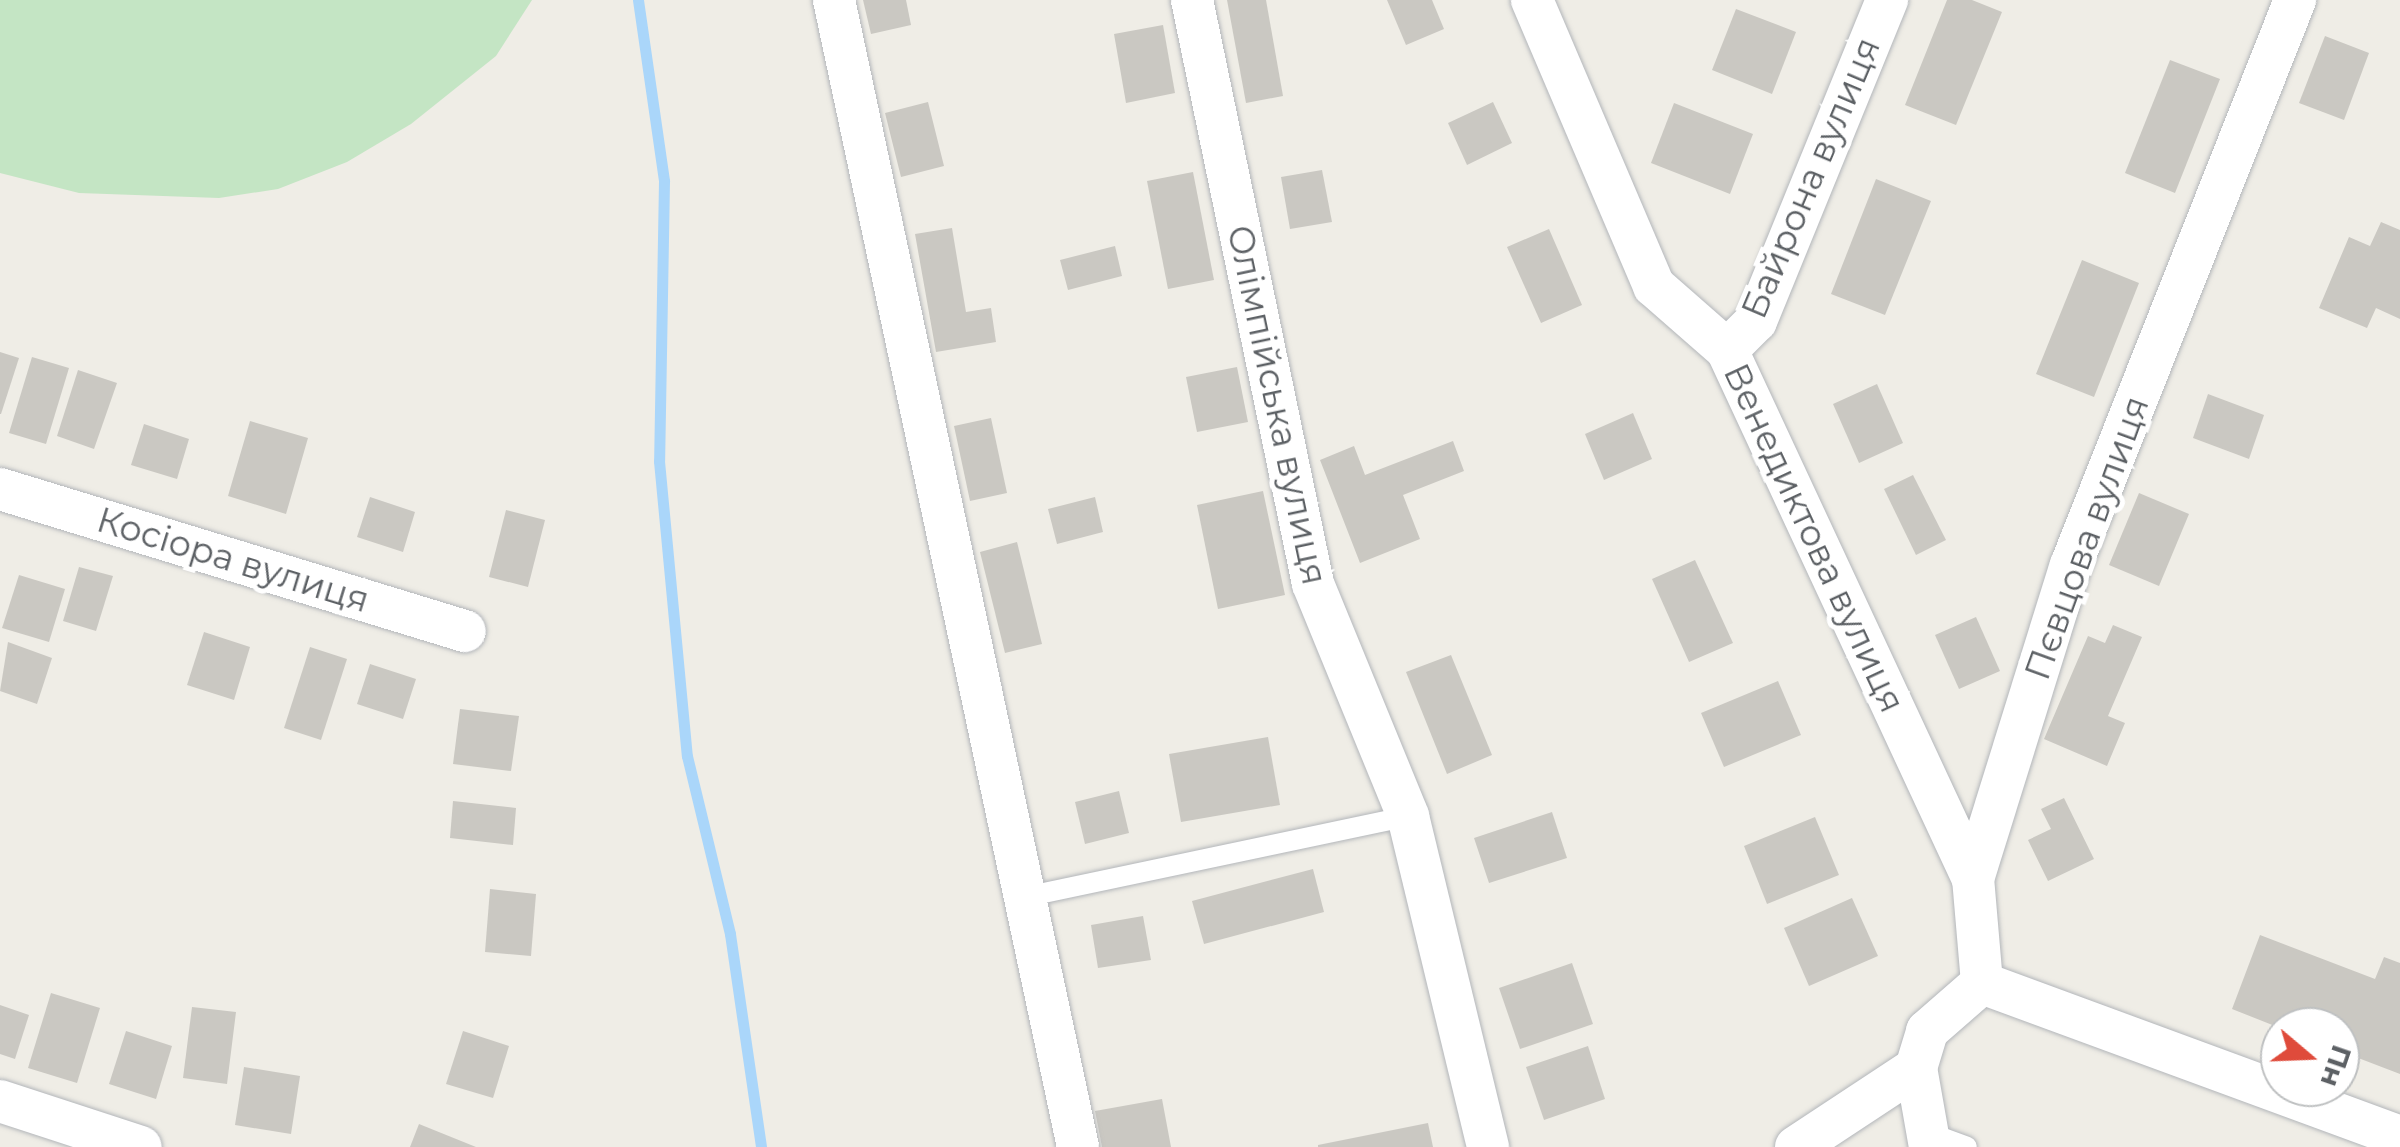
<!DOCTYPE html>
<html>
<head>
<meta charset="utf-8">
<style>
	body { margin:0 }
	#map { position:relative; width:2400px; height:1147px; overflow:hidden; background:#efede6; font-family:Montserrat,sans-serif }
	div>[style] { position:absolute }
	.green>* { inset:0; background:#c4e5c4 }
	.stream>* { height:11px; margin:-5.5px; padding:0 5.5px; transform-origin:5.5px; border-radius:5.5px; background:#aad6fa }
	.building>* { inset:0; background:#cac8c2 }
	.roads { filter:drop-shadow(0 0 2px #b3b6ba) drop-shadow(0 0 2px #b3b6ba) }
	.lane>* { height:20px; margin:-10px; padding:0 10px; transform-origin:10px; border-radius:10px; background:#fff }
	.street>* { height:42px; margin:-21px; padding:0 21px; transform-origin:21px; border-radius:21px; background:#fff }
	span { translate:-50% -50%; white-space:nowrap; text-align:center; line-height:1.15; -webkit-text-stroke:10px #fff; paint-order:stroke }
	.street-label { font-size:35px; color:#5d6165 }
	.north { position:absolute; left:2260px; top:1007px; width:100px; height:100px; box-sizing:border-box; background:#fff; border:2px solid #bec0c1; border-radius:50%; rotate:109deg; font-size:28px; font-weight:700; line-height:40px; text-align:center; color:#5d6165 }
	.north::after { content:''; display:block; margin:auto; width:35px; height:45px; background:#df4b3b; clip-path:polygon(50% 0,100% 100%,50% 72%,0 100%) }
</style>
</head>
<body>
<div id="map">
	<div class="green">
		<div style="clip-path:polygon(0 0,532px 0,496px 56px,411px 124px,347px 162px,278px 189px,219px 198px,79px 193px,0 173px)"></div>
	</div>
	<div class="stream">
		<div style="left:638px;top:0;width:183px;rotate:81.8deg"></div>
		<div style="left:664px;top:181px;width:280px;rotate:91deg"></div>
		<div style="left:659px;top:461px;width:296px;rotate:84.6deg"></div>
		<div style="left:687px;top:756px;width:183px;rotate:76.4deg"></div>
		<div style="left:730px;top:934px;width:215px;rotate:81.7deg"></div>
	</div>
	<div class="building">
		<div style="clip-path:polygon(863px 0,906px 0,911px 25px,871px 34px)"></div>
		<div style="clip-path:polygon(1227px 0,1266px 0,1283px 96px,1246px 103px)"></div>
		<div style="clip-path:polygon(1387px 0,1432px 0,1444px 29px,1406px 45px)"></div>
		<div style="clip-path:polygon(1947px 0,1972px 0,2002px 12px,1956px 125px,1905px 105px)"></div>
		<div style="clip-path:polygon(1736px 9px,1796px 32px,1772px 94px,1712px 70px)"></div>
		<div style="clip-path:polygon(1163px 25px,1175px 93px,1126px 103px,1114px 34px)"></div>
		<div style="clip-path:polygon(2325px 36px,2369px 53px,2344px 120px,2299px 103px)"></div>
		<div style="clip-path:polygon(2170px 60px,2220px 79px,2175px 193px,2125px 173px)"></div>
		<div style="clip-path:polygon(928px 102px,944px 166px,901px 177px,885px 113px)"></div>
		<div style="clip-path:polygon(1493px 102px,1512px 143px,1467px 165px,1448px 123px)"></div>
		<div style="clip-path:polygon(1674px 103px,1753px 134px,1730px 194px,1651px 163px)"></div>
		<div style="clip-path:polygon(1322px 170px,1332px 222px,1290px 229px,1281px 177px)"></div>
		<div style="clip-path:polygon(1193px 172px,1214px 280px,1168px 289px,1147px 181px)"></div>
		<div style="clip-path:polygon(1876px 179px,1931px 201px,1885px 315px,1831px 294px)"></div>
		<div style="clip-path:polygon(2381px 222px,2400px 230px,2400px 319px,2376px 308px,2367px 328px,2319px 308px,2349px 237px,2370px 246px)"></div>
		<div style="clip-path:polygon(952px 228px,966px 312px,991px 308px,996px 342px,936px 352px,915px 234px)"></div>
		<div style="clip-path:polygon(1549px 229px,1582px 305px,1541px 323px,1507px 247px)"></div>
		<div style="clip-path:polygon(1115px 246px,1122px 276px,1068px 290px,1060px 260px)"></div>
		<div style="clip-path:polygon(2082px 260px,2139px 283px,2094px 397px,2036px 374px)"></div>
		<div style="clip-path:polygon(0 352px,19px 358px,1px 414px,0 414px)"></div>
		<div style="clip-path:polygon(32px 357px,69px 368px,46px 444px,9px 433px)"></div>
		<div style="clip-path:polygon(1237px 367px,1248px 422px,1197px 432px,1186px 377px)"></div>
		<div style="clip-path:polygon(78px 370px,117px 383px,94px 449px,57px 436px)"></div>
		<div style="clip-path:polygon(1877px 384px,1903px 443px,1859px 463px,1833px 404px)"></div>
		<div style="clip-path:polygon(2208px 394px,2264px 415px,2249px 459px,2193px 438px)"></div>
		<div style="clip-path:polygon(1633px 413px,1652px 459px,1604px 480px,1585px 434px)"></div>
		<div style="clip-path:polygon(991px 418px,1007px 493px,970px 501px,954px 426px)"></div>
		<div style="clip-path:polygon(250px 421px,308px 438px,286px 514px,228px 496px)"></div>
		<div style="clip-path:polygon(144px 424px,189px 439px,177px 479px,131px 465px)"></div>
		<div style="clip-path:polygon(1453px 441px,1464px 471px,1403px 495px,1420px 539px,1360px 563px,1320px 460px,1354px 446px,1365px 475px)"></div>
		<div style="clip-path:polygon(1913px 475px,1946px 540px,1916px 555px,1884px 489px)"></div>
		<div style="clip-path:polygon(1263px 491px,1285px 595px,1218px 609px,1197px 505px)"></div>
		<div style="clip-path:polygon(2139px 493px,2189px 514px,2159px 586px,2109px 565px)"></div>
		<div style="clip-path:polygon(370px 497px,415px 512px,403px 552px,357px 537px)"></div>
		<div style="clip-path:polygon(1095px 497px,1103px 532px,1057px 544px,1048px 509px)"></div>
		<div style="clip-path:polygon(506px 510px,545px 520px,528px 587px,489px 577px)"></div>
		<div style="clip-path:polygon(1017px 542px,1042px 644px,1005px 653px,980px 552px)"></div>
		<div style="clip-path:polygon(1695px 560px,1733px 643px,1689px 662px,1652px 579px)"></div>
		<div style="clip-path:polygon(79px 567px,113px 576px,96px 631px,63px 621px)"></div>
		<div style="clip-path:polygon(19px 575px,65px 589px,49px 642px,2px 628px)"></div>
		<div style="clip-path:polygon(1976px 617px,2000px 671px,1959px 689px,1935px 635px)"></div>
		<div style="clip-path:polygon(2113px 625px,2142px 637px,2108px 716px,2125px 723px,2107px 766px,2044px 739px,2088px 636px,2105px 643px)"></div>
		<div style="clip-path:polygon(204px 632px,250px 647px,234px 700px,187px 685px)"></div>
		<div style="clip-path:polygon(8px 642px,52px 658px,37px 704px,0 691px)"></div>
		<div style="clip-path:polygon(310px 647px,347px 659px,321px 740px,284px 728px)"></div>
		<div style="clip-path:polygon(1451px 655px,1492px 755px,1447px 774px,1406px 672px)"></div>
		<div style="clip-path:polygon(370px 664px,416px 679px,403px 719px,357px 704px)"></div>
		<div style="clip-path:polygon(1778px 681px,1801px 735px,1724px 767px,1701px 713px)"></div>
		<div style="clip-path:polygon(460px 709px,519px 716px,511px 771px,453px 764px)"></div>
		<div style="clip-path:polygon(1268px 737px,1280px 805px,1181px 822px,1169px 754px)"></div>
		<div style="clip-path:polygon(1119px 791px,1129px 833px,1085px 844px,1075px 802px)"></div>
		<div style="clip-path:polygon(2064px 798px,2094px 859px,2048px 881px,2028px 840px,2051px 829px,2041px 809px)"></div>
		<div style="clip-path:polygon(453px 801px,516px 808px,513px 845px,450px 838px)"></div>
		<div style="clip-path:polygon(1552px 812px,1567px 858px,1489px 883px,1474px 838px)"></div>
		<div style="clip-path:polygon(1815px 817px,1839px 875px,1767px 904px,1744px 846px)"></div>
		<div style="clip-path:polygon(1313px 869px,1324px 912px,1204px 944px,1192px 901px)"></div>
		<div style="clip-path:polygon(490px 889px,536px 894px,531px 956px,485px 952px)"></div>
		<div style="clip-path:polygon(1852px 898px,1878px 956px,1809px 986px,1784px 928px)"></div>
		<div style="clip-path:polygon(1143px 916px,1151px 960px,1098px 968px,1091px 925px)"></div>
		<div style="clip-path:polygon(2260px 935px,2375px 979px,2384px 957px,2400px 963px,2400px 1074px,2340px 1051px,2340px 1027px,2280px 1028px,2232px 1009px)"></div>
		<div style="clip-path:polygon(1572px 963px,1593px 1024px,1520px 1049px,1499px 988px)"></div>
		<div style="clip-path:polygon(51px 993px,100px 1008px,77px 1083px,28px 1068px)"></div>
		<div style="clip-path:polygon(0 1005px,29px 1015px,15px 1059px,0 1054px)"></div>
		<div style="clip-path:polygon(192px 1007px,236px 1012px,227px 1084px,183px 1078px)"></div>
		<div style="clip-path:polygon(126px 1031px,172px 1046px,156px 1099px,109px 1084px)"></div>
		<div style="clip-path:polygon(463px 1031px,509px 1046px,493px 1098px,446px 1084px)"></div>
		<div style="clip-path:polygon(1588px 1046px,1605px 1099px,1544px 1120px,1526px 1067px)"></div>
		<div style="clip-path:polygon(244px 1067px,300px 1076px,291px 1134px,235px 1125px)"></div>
		<div style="clip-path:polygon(1162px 1099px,1171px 1147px,1102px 1147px,1095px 1111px)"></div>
		<div style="clip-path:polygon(1428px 1123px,1433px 1147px,1318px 1147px,1318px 1145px)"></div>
		<div style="clip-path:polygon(419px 1124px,476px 1147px,410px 1147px)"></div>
	</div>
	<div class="roads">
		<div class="lane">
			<div style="left:1025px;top:897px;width:391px;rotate:-11.9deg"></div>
			<div style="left:1932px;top:1134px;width:37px;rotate:20deg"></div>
		</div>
		<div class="street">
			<div style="left:834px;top:0;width:1173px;rotate:77.99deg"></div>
			<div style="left:1192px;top:0;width:596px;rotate:78.29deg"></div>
			<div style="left:1313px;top:584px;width:251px;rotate:67.7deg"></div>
			<div style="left:1408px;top:816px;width:341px;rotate:76.4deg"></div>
			<div style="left:1532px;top:0;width:311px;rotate:66.9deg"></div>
			<div style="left:1654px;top:286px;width:97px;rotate:41.2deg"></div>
			<div style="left:1727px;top:350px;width:583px;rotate:65.06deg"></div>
			<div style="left:1727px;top:350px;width:41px;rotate:-45deg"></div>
			<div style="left:1756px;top:321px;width:347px;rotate:-67.8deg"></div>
			<div style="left:0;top:489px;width:486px;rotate:17deg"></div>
			<div style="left:1982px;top:983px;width:445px;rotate:20.2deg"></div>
			<div style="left:0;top:1101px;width:148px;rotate:18.1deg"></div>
			<div style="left:1796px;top:1147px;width:144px;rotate:-33.4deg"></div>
			<div style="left:1930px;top:1147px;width:80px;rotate:-100deg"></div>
			<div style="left:1916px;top:1068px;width:39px;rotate:-73deg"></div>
			<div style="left:1927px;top:1031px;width:73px;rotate:-41.1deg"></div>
			<div style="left:1982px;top:983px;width:104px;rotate:-94.9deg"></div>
			<div style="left:1973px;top:879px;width:329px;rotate:-72.7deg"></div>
			<div style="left:2071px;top:565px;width:608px;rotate:-68.37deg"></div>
		</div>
	</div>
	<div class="street-label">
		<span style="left:1811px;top:178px;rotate:-67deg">Байрона вулиця</span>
		<span style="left:1277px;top:405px;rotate:78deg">Олімпійська вулиця</span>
		<span style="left:1814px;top:538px;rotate:65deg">Венедиктова вулиця</span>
		<span style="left:2087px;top:538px;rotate:-70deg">Пєвцова вулиця</span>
		<span style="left:233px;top:560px;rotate:17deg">Косіора вулиця</span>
	</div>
	<div class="north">Пн</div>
</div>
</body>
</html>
